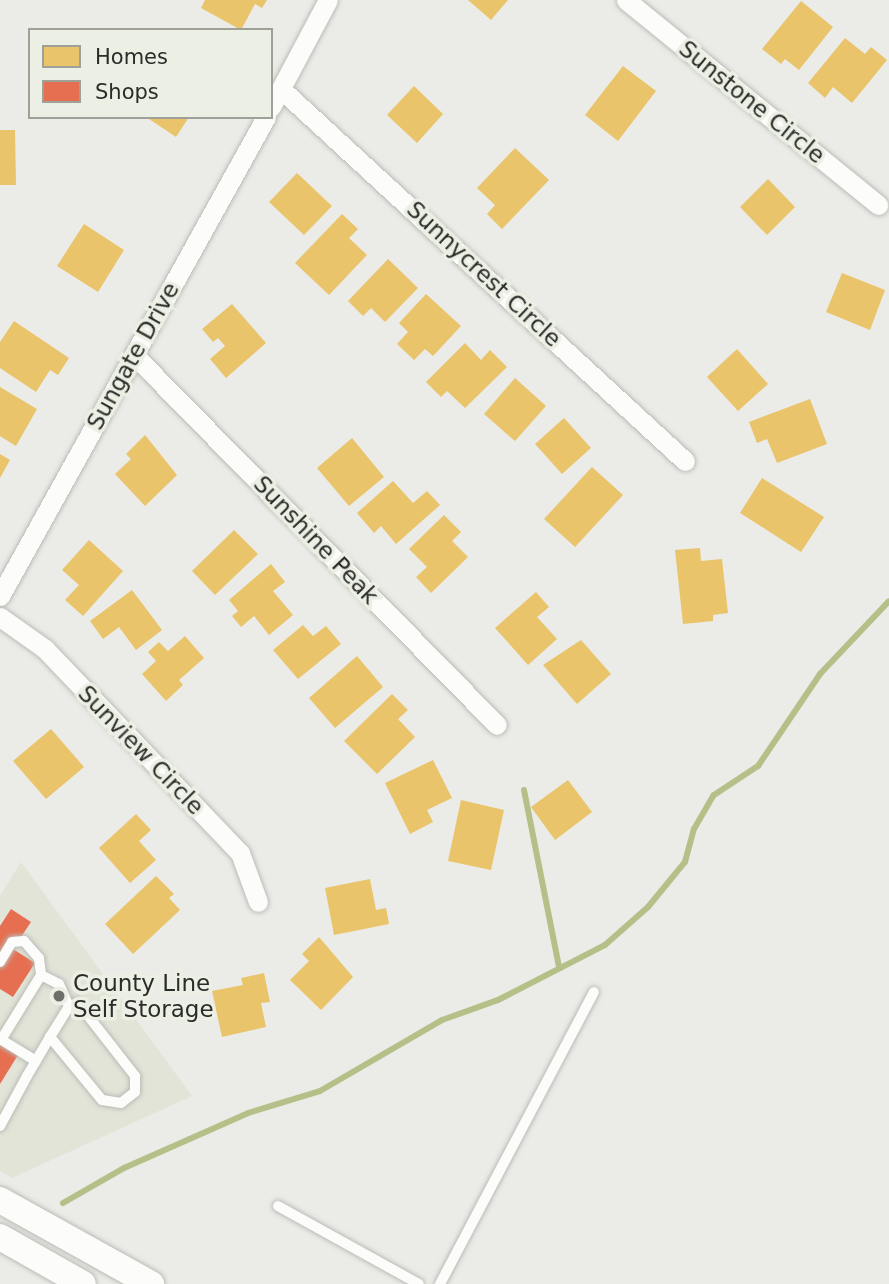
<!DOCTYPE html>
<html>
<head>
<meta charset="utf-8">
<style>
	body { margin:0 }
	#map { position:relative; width:889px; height:1284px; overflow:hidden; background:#ebece7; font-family:"DejaVu Sans",sans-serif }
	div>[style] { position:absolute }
	.built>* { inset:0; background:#e1e4d7 }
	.homes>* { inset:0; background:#e9c46a }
	.shops>* { inset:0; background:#e76f51 }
	.stream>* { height:6px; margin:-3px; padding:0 3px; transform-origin:3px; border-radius:3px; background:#b5c089 }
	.roads { filter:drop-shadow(0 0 2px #bbbcb7) drop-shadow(0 0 2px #bbbcb7) }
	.lane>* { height:10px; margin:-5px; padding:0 5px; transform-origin:5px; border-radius:5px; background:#fcfcfb }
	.street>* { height:19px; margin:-9.5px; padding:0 9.5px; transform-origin:9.5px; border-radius:9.5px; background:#fcfcfb }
	.secondary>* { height:26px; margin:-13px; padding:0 13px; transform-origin:13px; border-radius:13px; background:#fcfcfb }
	.dots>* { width:19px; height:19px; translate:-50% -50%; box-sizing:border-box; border:4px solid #ecefe4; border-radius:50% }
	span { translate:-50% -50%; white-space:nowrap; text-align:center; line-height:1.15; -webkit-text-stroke:7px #ecefe4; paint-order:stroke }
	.street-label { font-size:23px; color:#2b2c28 }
	.poi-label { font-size:23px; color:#2b2c28 }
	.left { translate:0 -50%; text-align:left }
	.legend { position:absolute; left:28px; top:28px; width:245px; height:91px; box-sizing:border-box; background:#ecefe4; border:2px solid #9fa199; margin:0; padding:9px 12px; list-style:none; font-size:21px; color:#2b2c28 }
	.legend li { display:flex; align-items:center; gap:14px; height:35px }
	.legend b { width:35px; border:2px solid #9fa199 }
</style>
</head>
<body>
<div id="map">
	<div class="built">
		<div style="clip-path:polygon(21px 862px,192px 1096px,12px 1178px,0 1171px,0 896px)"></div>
	</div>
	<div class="homes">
		<div style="clip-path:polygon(205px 0,267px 0,262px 8px,255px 4px,241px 30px,201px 8px)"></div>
		<div style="clip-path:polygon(468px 0,508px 0,491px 20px)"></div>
		<div style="clip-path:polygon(801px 1px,833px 27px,799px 70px,785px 59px,781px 64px,762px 49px)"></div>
		<div style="clip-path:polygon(845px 38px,865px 54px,871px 47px,887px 60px,852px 103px,833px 87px,825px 98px,808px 83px)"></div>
		<div style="clip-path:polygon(623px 66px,656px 91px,618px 141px,585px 115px)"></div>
		<div style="clip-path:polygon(414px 86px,443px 114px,417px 143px,387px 115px)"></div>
		<div style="clip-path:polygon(146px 117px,189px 117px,176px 137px)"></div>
		<div style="clip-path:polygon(0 130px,15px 130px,16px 185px,0 185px)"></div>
		<div style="clip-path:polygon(515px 148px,549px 180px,502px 229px,487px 214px,495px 205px,477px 188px)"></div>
		<div style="clip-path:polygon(297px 173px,332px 206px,304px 235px,269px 202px)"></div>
		<div style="clip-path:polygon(768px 179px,795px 207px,767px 235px,740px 207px)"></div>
		<div style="clip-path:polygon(342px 214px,358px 229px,349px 238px,367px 255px,329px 295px,295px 263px)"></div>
		<div style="clip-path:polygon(84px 224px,124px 250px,98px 292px,57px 266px)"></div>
		<div style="clip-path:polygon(388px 259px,418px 288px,385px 322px,371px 308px,363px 316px,348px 301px)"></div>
		<div style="clip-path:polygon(842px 273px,885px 290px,870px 330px,826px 312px)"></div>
		<div style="clip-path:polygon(426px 294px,461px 326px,433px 356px,425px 349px,414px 360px,397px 344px,408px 332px,399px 323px)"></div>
		<div style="clip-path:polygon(232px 304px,266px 343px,226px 378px,210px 359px,225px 346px,218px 338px,213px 342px,202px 329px)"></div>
		<div style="clip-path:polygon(14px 321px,69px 358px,58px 375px,50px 370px,36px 392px,0 368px,0 342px)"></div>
		<div style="clip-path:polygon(465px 343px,481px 360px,490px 350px,507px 367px,465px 408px,447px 391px,441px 397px,426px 382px)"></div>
		<div style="clip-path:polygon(737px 349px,768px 384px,738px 411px,707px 377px)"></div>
		<div style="clip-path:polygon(515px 378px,546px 406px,515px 441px,484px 414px)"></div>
		<div style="clip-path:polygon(0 387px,37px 409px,16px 446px,0 436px)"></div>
		<div style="clip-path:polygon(810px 399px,827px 444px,777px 463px,767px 439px,757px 443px,749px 422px)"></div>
		<div style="clip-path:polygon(564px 418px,591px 448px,562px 474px,535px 444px)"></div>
		<div style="clip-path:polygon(145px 435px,177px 475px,145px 506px,115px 474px,131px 459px,126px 454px)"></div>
		<div style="clip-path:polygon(352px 438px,384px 477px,349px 506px,317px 468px)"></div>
		<div style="clip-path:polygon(0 454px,10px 460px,0 478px)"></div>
		<div style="clip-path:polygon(592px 467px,623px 495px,575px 547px,544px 519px)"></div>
		<div style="clip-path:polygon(762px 478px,824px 517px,801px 552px,740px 513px)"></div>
		<div style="clip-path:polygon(393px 481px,413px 503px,427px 491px,440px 505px,396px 544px,381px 526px,374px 533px,357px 513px)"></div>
		<div style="clip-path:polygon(444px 515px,461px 532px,452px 541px,468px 557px,431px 593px,416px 577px,427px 567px,409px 549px)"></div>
		<div style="clip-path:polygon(234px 530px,258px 554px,215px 595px,192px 571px)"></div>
		<div style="clip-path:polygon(89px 540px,123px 571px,83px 616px,65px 600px,79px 585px,62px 570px)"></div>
		<div style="clip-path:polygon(700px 548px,701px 561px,722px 559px,728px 613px,713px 615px,713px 621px,683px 624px,675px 550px)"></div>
		<div style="clip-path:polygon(271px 564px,285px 582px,273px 591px,293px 615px,269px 635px,254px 616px,241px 627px,232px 616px,238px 611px,229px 600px)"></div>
		<div style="clip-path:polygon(132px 590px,162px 630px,136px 650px,119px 627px,103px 639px,90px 621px)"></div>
		<div style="clip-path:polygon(536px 592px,549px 607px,537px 617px,557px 639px,528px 665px,495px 628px)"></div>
		<div style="clip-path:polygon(303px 625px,313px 636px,326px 626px,341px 644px,298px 679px,273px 650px)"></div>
		<div style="clip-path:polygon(185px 636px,204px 658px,179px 680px,183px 685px,166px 701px,142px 674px,156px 661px,148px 652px,159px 642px,168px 651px)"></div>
		<div style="clip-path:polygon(581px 640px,611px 674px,577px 704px,543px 665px)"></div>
		<div style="clip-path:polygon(357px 656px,383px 687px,335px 728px,309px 698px)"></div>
		<div style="clip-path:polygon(392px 694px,408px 710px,398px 719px,415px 737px,377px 774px,344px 741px)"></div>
		<div style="clip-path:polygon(51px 729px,84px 767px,46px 799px,13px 761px)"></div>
		<div style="clip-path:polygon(433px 760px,452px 798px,427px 810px,433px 822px,410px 834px,385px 783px)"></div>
		<div style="clip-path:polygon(568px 780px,592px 812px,555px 840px,531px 807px)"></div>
		<div style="clip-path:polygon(461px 800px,504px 810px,491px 870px,448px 861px)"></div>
		<div style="clip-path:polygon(136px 814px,151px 830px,139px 841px,156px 860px,130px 883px,99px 848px)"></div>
		<div style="clip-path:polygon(156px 876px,174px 894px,169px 898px,180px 910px,133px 954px,105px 924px)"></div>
		<div style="clip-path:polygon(370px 879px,376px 910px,386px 908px,389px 924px,334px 935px,325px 888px)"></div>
		<div style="clip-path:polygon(319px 937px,353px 977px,321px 1010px,290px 980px,309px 961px,302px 954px)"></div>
		<div style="clip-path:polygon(264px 973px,270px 1002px,261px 1003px,266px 1027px,222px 1037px,212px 991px,243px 985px,241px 978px)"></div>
	</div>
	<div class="shops">
		<div style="clip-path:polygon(11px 909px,31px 922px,13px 949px,35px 963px,13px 997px,0 989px,0 926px)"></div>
		<div style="clip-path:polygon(0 1044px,18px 1055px,0 1084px)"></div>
	</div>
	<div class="stream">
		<div style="left:524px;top:790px;width:179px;rotate:78.8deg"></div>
		<div style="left:63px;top:1203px;width:70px;rotate:-29.8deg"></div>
		<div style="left:124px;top:1168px;width:136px;rotate:-23.9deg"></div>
		<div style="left:248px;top:1113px;width:75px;rotate:-17deg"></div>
		<div style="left:320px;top:1091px;width:141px;rotate:-30.2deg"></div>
		<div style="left:442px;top:1020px;width:59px;rotate:-19.7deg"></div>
		<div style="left:498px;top:1000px;width:120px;rotate:-27.2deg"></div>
		<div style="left:605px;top:945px;width:57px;rotate:-41.5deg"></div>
		<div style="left:648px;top:907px;width:58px;rotate:-50.6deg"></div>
		<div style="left:685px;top:862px;width:34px;rotate:-75deg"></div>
		<div style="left:694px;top:829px;width:39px;rotate:-60deg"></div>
		<div style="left:714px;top:795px;width:53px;rotate:-33.4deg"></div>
		<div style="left:758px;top:766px;width:111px;rotate:-56deg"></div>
		<div style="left:820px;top:674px;width:100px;rotate:-46.6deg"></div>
	</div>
	<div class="roads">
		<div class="lane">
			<div style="left:0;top:962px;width:23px;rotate:-59deg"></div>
			<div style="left:12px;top:942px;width:12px;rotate:-5deg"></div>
			<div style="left:24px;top:941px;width:23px;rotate:49deg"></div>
			<div style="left:39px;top:958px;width:17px;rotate:83deg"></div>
			<div style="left:0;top:1039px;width:42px;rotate:31.4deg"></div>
			<div style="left:1px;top:1040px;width:76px;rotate:-58.4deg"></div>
			<div style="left:41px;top:975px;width:20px;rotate:27deg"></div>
			<div style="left:59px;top:984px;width:24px;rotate:66deg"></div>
			<div style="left:0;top:1126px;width:57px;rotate:-61.6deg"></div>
			<div style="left:27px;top:1076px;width:45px;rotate:-59.5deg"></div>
			<div style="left:50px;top:1037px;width:36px;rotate:-58deg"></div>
			<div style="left:69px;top:1006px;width:9px;rotate:-18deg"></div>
			<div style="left:78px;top:1003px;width:93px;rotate:52deg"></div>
			<div style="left:135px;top:1076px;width:16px;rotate:90deg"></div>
			<div style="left:135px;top:1092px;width:18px;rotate:142deg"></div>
			<div style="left:121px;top:1103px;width:19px;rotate:-171deg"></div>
			<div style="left:102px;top:1100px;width:82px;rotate:-129.5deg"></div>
			<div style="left:278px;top:1206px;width:161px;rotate:29deg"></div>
			<div style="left:440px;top:1284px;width:330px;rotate:-62.2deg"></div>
		</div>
		<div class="street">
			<div style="left:626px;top:0;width:325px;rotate:39.1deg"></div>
			<div style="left:281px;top:89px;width:549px;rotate:42.64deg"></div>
			<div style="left:271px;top:107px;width:121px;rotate:-62deg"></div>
			<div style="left:134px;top:355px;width:518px;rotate:45.55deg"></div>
			<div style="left:0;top:596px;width:548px;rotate:-60.96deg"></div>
			<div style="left:0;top:617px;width:55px;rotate:35.4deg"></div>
			<div style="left:45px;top:649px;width:282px;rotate:46.3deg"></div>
			<div style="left:240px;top:853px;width:52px;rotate:69.8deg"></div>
		</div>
		<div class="secondary">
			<div style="left:0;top:1200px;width:173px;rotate:29.1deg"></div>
			<div style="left:0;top:1237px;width:95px;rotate:29.5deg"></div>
		</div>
	</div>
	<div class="dots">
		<div style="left:59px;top:996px;background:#6e6f6b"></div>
	</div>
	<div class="street-label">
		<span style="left:752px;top:102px;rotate:39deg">Sunstone Circle</span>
		<span style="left:484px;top:274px;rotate:43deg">Sunnycrest Circle</span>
		<span style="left:133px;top:356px;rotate:-61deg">Sungate Drive</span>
		<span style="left:316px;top:540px;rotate:46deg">Sunshine Peak</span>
		<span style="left:141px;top:750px;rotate:46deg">Sunview Circle</span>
	</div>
	<div class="poi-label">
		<span class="left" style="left:73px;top:996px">County Line<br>Self Storage</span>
	</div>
	<ul class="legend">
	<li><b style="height:19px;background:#e9c46a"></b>Homes</li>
	<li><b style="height:19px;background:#e76f51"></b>Shops</li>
	</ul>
</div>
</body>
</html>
